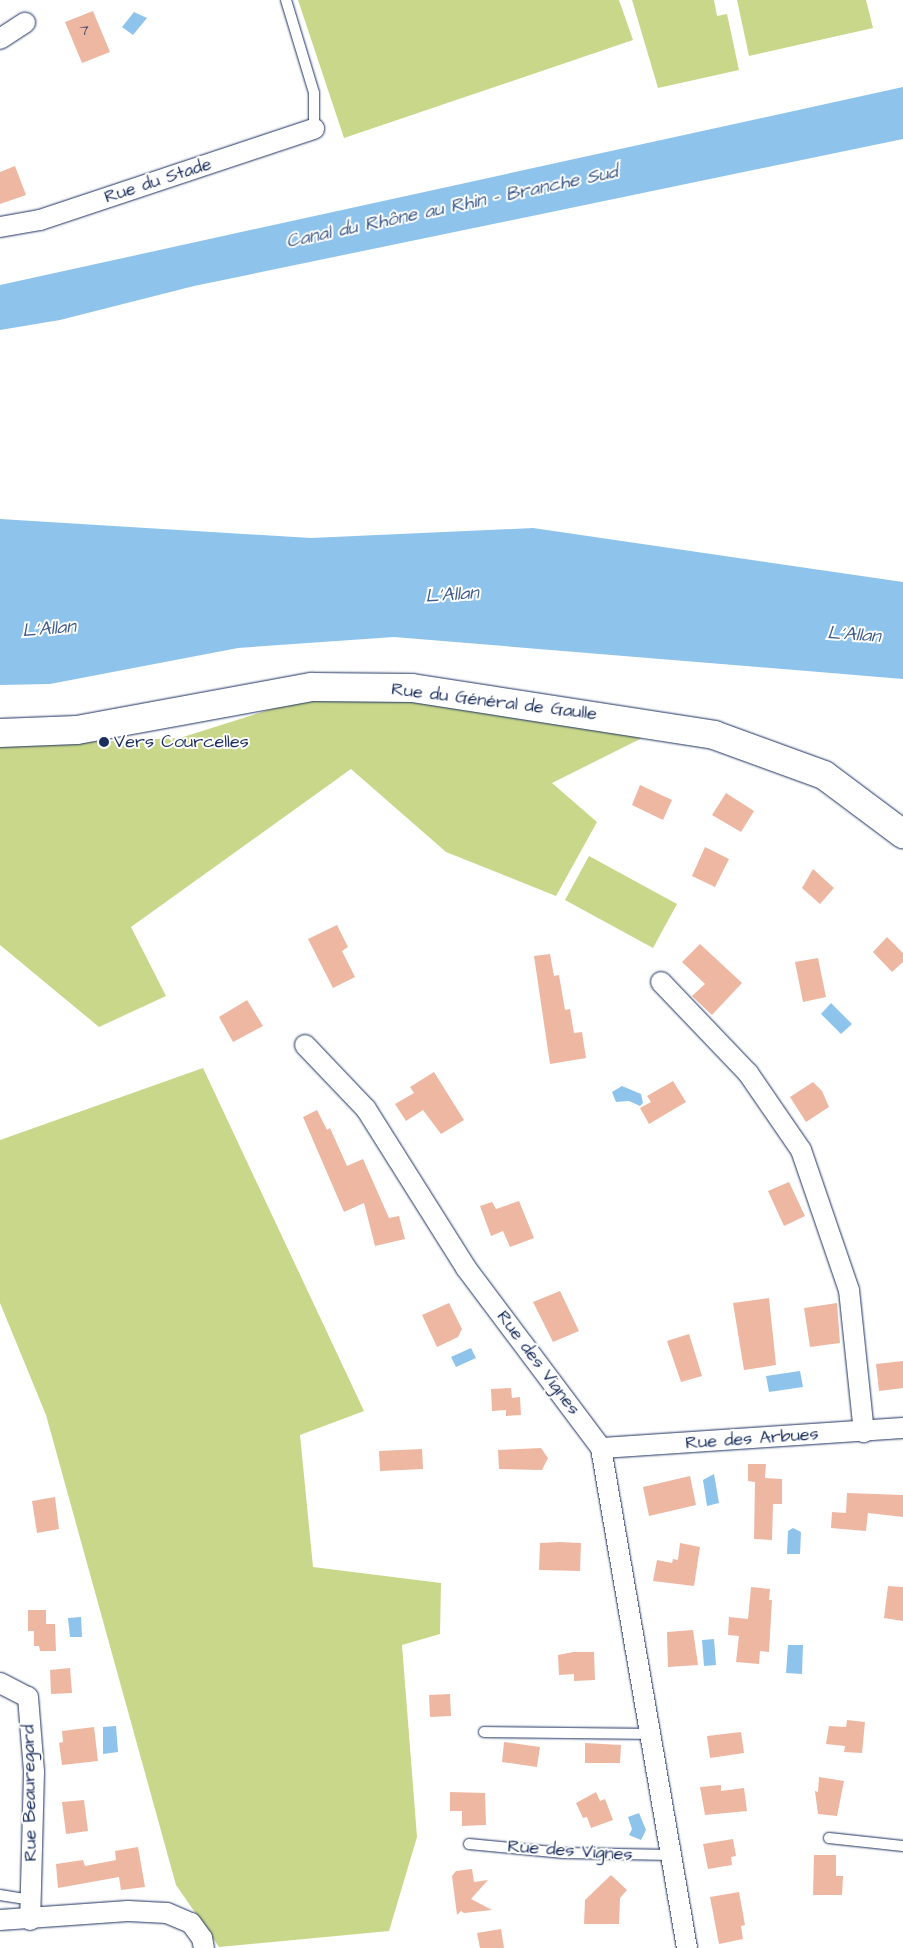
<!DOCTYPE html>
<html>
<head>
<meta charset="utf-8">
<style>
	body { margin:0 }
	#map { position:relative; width:903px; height:1948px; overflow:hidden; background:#fff; font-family:"Architects Daughter",sans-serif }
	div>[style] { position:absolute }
	.green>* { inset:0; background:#c9d78a }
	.water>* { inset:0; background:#8ec4ec }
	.building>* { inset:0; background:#eeb7a2 }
	.roads { filter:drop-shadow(0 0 1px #1b2f5e) drop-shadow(0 0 1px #1b2f5e) }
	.service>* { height:10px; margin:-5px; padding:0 5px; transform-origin:5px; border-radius:5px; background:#fff }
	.minor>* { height:20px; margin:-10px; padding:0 10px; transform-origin:10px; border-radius:10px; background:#fff }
	.secondary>* { height:28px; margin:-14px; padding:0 14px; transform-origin:14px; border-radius:14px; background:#fff }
	.dots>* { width:14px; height:14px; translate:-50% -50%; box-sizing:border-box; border:2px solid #fff; border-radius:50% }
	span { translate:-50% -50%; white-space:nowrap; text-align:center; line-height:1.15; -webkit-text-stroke:4px #fff; paint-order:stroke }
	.number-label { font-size:15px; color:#50516f }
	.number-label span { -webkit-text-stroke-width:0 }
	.street-label { font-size:18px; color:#1b2f5e }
	.poi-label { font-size:18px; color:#1b2f5e }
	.left { translate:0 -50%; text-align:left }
	.water-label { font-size:19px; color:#3e5c89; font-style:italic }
</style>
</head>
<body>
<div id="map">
	<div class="green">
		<div style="clip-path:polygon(298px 0,619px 0,633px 40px,344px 138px)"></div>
		<div style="clip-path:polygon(632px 0,714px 0,717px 16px,727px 14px,739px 70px,658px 88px)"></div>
		<div style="clip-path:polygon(737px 0,866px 0,873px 28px,749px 56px)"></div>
		<div style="clip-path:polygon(401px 698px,654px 732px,552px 783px,597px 822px,556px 896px,446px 852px,351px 769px,131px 927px,166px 996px,99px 1027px,0 945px,0 746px,180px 738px,303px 699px)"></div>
		<div style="clip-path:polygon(589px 856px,677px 904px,653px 948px,565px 900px)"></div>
		<div style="clip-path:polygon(203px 1068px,364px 1411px,300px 1435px,313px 1567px,441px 1583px,440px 1634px,402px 1645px,417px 1837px,389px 1931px,219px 1947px,176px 1885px,46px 1415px,0 1303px,0 1140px)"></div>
	</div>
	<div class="water">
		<div style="clip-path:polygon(134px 12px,147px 18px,133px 35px,122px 27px)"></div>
		<div style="clip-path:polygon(903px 87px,903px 139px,194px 286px,60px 320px,0 330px,0 285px)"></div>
		<div style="clip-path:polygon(0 519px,311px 538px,533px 528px,903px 582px,903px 679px,394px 637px,238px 648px,50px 684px,0 685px)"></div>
		<div style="clip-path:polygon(831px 1003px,852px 1024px,841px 1034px,821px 1014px)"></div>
		<div style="clip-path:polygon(622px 1086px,641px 1094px,643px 1103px,640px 1106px,629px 1101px,616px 1102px,612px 1092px)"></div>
		<div style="clip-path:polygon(471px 1348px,476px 1358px,456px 1367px,451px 1357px)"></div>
		<div style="clip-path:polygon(800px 1371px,803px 1387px,769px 1392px,766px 1376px)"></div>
		<div style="clip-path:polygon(714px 1474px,719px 1503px,707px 1506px,703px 1480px)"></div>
		<div style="clip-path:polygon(793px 1528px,801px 1532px,800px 1554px,787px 1554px,788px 1531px)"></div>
		<div style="clip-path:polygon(81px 1617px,82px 1637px,70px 1637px,68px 1618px)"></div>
		<div style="clip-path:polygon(714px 1639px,716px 1665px,704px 1666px,702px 1640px)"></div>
		<div style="clip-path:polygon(788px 1645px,803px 1645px,802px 1674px,786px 1673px)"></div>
		<div style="clip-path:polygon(116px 1726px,118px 1752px,103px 1754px,103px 1727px)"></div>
		<div style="clip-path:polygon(639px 1813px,646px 1830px,641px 1840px,629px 1835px,632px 1829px,628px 1817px)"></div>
	</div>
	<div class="building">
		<div style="clip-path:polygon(93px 11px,110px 52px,82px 63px,65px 22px)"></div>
		<div style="clip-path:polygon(15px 166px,26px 195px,0 204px,0 172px)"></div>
		<div style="clip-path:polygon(640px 785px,672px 800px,663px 820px,632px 805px)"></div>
		<div style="clip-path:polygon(726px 793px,754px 811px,741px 832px,712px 815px)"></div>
		<div style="clip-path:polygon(705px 847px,729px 859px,715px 887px,692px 876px)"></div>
		<div style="clip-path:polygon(813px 869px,834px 888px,820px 904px,802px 888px)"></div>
		<div style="clip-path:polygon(337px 925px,348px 947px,342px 951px,355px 977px,333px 988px,308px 939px)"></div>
		<div style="clip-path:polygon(887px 937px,903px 953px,903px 962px,892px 972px,873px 952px)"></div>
		<div style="clip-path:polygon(700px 944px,742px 983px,712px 1015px,692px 996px,705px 984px,682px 962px)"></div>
		<div style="clip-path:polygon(550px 954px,554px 976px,559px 975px,565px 1010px,570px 1009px,574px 1033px,582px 1032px,586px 1058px,550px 1064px,534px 956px)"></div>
		<div style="clip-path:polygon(818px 958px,826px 997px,803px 1002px,795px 962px)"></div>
		<div style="clip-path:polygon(247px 1000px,263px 1026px,233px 1042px,219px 1017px)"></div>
		<div style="clip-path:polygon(434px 1072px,464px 1120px,441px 1134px,423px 1110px,406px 1121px,395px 1104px,414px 1093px,410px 1087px)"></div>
		<div style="clip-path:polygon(673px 1081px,686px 1102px,649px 1124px,640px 1108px,651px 1102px,647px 1096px)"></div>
		<div style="clip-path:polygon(813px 1082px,822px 1091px,829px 1107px,806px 1122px,790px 1097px)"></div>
		<div style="clip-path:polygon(317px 1110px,327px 1130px,330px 1128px,347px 1166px,363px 1159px,389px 1218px,399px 1216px,405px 1239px,375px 1246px,364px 1203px,344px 1212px,303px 1117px)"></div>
		<div style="clip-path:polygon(789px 1182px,805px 1216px,784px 1226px,768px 1191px)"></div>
		<div style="clip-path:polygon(519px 1201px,534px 1238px,510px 1247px,503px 1231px,491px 1236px,480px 1206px,492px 1202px,496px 1209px)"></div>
		<div style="clip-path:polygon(560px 1291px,579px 1331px,553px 1342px,533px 1302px)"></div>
		<div style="clip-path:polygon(769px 1298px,776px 1365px,744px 1370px,733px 1303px)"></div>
		<div style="clip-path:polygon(449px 1303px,462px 1329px,458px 1337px,437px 1347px,422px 1315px)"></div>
		<div style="clip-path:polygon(837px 1303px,840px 1343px,810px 1347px,804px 1308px)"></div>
		<div style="clip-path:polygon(689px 1334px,702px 1376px,681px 1382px,667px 1341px)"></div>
		<div style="clip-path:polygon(903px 1361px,903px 1388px,879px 1391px,876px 1364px)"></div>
		<div style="clip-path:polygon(511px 1388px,512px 1398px,520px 1397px,521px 1415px,506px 1416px,506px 1410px,492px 1411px,491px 1389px)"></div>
		<div style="clip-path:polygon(541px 1448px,548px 1458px,542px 1470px,499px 1469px,498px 1450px)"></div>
		<div style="clip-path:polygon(422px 1449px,423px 1469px,380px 1471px,379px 1451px)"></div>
		<div style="clip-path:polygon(748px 1464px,766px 1464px,765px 1478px,782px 1479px,782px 1504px,773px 1504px,772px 1540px,754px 1539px,755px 1482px,748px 1481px)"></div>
		<div style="clip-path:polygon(690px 1476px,696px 1505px,649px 1516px,643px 1487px)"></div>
		<div style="clip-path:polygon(847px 1493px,903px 1495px,903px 1517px,868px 1513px,866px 1531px,831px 1528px,832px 1512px,846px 1513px)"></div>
		<div style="clip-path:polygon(55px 1497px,59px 1529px,37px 1533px,32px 1501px)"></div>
		<div style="clip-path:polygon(559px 1542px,581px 1543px,580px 1571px,539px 1570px,540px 1543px)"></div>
		<div style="clip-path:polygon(680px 1543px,700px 1547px,694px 1586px,653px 1581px,657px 1560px,672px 1563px,673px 1559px,678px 1560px)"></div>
		<div style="clip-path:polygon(888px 1586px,903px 1587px,903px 1621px,884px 1618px)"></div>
		<div style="clip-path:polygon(751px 1587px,770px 1589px,769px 1600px,772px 1600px,769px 1652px,760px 1651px,759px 1664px,736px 1662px,739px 1636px,728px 1635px,729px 1617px,748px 1619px)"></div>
		<div style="clip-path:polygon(28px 1610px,46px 1610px,46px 1624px,55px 1624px,56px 1651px,40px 1651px,39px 1646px,34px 1646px,34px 1631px,28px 1631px)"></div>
		<div style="clip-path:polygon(693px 1630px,698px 1665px,668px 1667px,667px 1632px)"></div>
		<div style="clip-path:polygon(573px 1652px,594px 1652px,595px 1680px,574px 1681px,574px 1674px,559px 1675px,558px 1655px)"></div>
		<div style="clip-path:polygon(70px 1668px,72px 1693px,51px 1694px,50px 1670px)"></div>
		<div style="clip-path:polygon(450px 1694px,451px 1716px,430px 1717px,429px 1695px)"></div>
		<div style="clip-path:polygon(847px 1720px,865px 1722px,862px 1753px,844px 1752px,845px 1746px,826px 1744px,829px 1726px,846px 1727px)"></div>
		<div style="clip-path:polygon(94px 1727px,98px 1761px,62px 1765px,59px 1743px,63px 1742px,62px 1731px)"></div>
		<div style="clip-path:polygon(741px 1732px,744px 1753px,710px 1758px,707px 1736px)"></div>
		<div style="clip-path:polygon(504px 1742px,540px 1747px,537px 1767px,502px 1762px)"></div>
		<div style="clip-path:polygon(585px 1743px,621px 1745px,620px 1763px,585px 1763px)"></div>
		<div style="clip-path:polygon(819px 1777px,844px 1781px,837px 1816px,818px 1814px,815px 1791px,818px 1792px)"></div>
		<div style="clip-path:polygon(721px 1785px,721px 1791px,744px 1788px,747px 1811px,705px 1815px,700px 1787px)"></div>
		<div style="clip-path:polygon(450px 1792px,485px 1793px,486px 1825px,462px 1826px,462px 1811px,450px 1811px)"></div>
		<div style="clip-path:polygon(596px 1792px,600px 1801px,605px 1799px,613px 1820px,591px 1828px,587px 1817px,583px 1818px,576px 1803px)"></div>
		<div style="clip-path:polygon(84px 1800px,88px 1831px,66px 1834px,62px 1802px)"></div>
		<div style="clip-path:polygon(733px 1839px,736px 1856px,731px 1857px,732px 1865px,708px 1869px,703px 1844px)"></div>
		<div style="clip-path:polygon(138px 1847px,145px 1887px,121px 1890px,119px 1877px,58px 1888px,56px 1864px,83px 1860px,85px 1866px,116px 1860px,115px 1851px)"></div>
		<div style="clip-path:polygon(814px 1855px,836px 1855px,836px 1876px,843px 1876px,842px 1895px,813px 1895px)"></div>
		<div style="clip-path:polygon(472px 1869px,474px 1882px,488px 1880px,471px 1899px,492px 1910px,464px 1913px,461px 1911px,457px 1915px,452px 1876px,456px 1871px)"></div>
		<div style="clip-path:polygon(611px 1875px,627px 1890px,620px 1898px,619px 1924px,584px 1924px,585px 1900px)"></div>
		<div style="clip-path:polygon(739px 1892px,745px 1925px,741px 1926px,743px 1939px,719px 1944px,710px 1897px)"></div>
		<div style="clip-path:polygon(501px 1929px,504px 1948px,480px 1948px,477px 1933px)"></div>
	</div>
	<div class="roads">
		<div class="service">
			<div style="left:286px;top:0;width:97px;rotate:73.2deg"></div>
			<div style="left:314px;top:93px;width:36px;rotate:90deg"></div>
			<div style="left:484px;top:1732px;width:167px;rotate:0.7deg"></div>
			<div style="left:829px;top:1838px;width:74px;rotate:6.2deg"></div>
			<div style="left:469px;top:1844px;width:95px;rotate:5.4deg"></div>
			<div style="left:564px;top:1853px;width:107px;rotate:1.1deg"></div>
			<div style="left:0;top:1895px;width:31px;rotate:9deg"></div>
		</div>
		<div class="minor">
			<div style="left:0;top:39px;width:30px;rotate:-33deg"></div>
			<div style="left:0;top:227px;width:41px;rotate:-9.9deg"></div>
			<div style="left:40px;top:220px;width:289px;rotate:-18.4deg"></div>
			<div style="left:661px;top:982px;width:126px;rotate:46.3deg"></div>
			<div style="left:748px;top:1073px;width:93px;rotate:55.5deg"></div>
			<div style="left:801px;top:1150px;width:148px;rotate:71.1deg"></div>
			<div style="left:849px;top:1290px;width:143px;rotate:84deg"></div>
			<div style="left:305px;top:1045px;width:88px;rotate:46.4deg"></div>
			<div style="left:366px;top:1109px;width:188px;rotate:57.8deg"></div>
			<div style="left:466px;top:1268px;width:225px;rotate:53.1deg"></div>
			<div style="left:601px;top:1448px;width:507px;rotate:80.24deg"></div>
			<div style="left:601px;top:1448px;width:303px;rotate:-3.8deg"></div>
			<div style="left:0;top:1683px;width:31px;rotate:27deg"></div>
			<div style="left:28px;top:1697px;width:75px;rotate:85.4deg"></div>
			<div style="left:34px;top:1772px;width:148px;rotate:91.5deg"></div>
			<div style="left:0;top:1920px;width:128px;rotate:-4deg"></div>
			<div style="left:128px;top:1911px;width:39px;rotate:3deg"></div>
			<div style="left:167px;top:1913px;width:26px;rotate:23deg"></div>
			<div style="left:191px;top:1923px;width:19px;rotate:54deg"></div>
			<div style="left:202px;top:1938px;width:10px;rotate:79deg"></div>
		</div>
		<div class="secondary">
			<div style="left:0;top:733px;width:77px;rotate:-2.2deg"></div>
			<div style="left:77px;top:730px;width:239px;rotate:-10.4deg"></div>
			<div style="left:312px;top:687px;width:100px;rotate:0.6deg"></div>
			<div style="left:412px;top:688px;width:306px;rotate:8.8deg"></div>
			<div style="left:714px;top:735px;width:117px;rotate:20deg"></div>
			<div style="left:824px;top:775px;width:99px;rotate:36.8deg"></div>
		</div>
	</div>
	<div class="dots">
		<div style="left:104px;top:742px;background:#1b2f5e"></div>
	</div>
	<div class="number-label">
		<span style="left:84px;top:31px">7</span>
	</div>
	<div class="street-label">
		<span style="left:158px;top:181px;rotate:-18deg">Rue du Stade</span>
		<span style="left:494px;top:702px;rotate:7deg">Rue du Général de Gaulle</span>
		<span style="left:538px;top:1363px;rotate:53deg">Rue des Vignes</span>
		<span style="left:752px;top:1439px;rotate:-4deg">Rue des Arbues</span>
		<span style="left:30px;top:1793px;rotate:-91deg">Rue Beauregard</span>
		<span style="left:570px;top:1851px;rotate:4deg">Rue des Vignes</span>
	</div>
	<div class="poi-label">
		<span class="left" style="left:114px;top:742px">Vers Courcelles</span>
	</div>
	<div class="water-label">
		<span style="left:452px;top:207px;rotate:-12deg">Canal du Rhône au Rhin - Branche Sud</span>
		<span style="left:452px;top:595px;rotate:-4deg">L'Allan</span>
		<span style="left:49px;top:629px;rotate:-5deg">L'Allan</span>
		<span style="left:854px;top:635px;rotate:4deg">L'Allan</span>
	</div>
</div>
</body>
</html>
